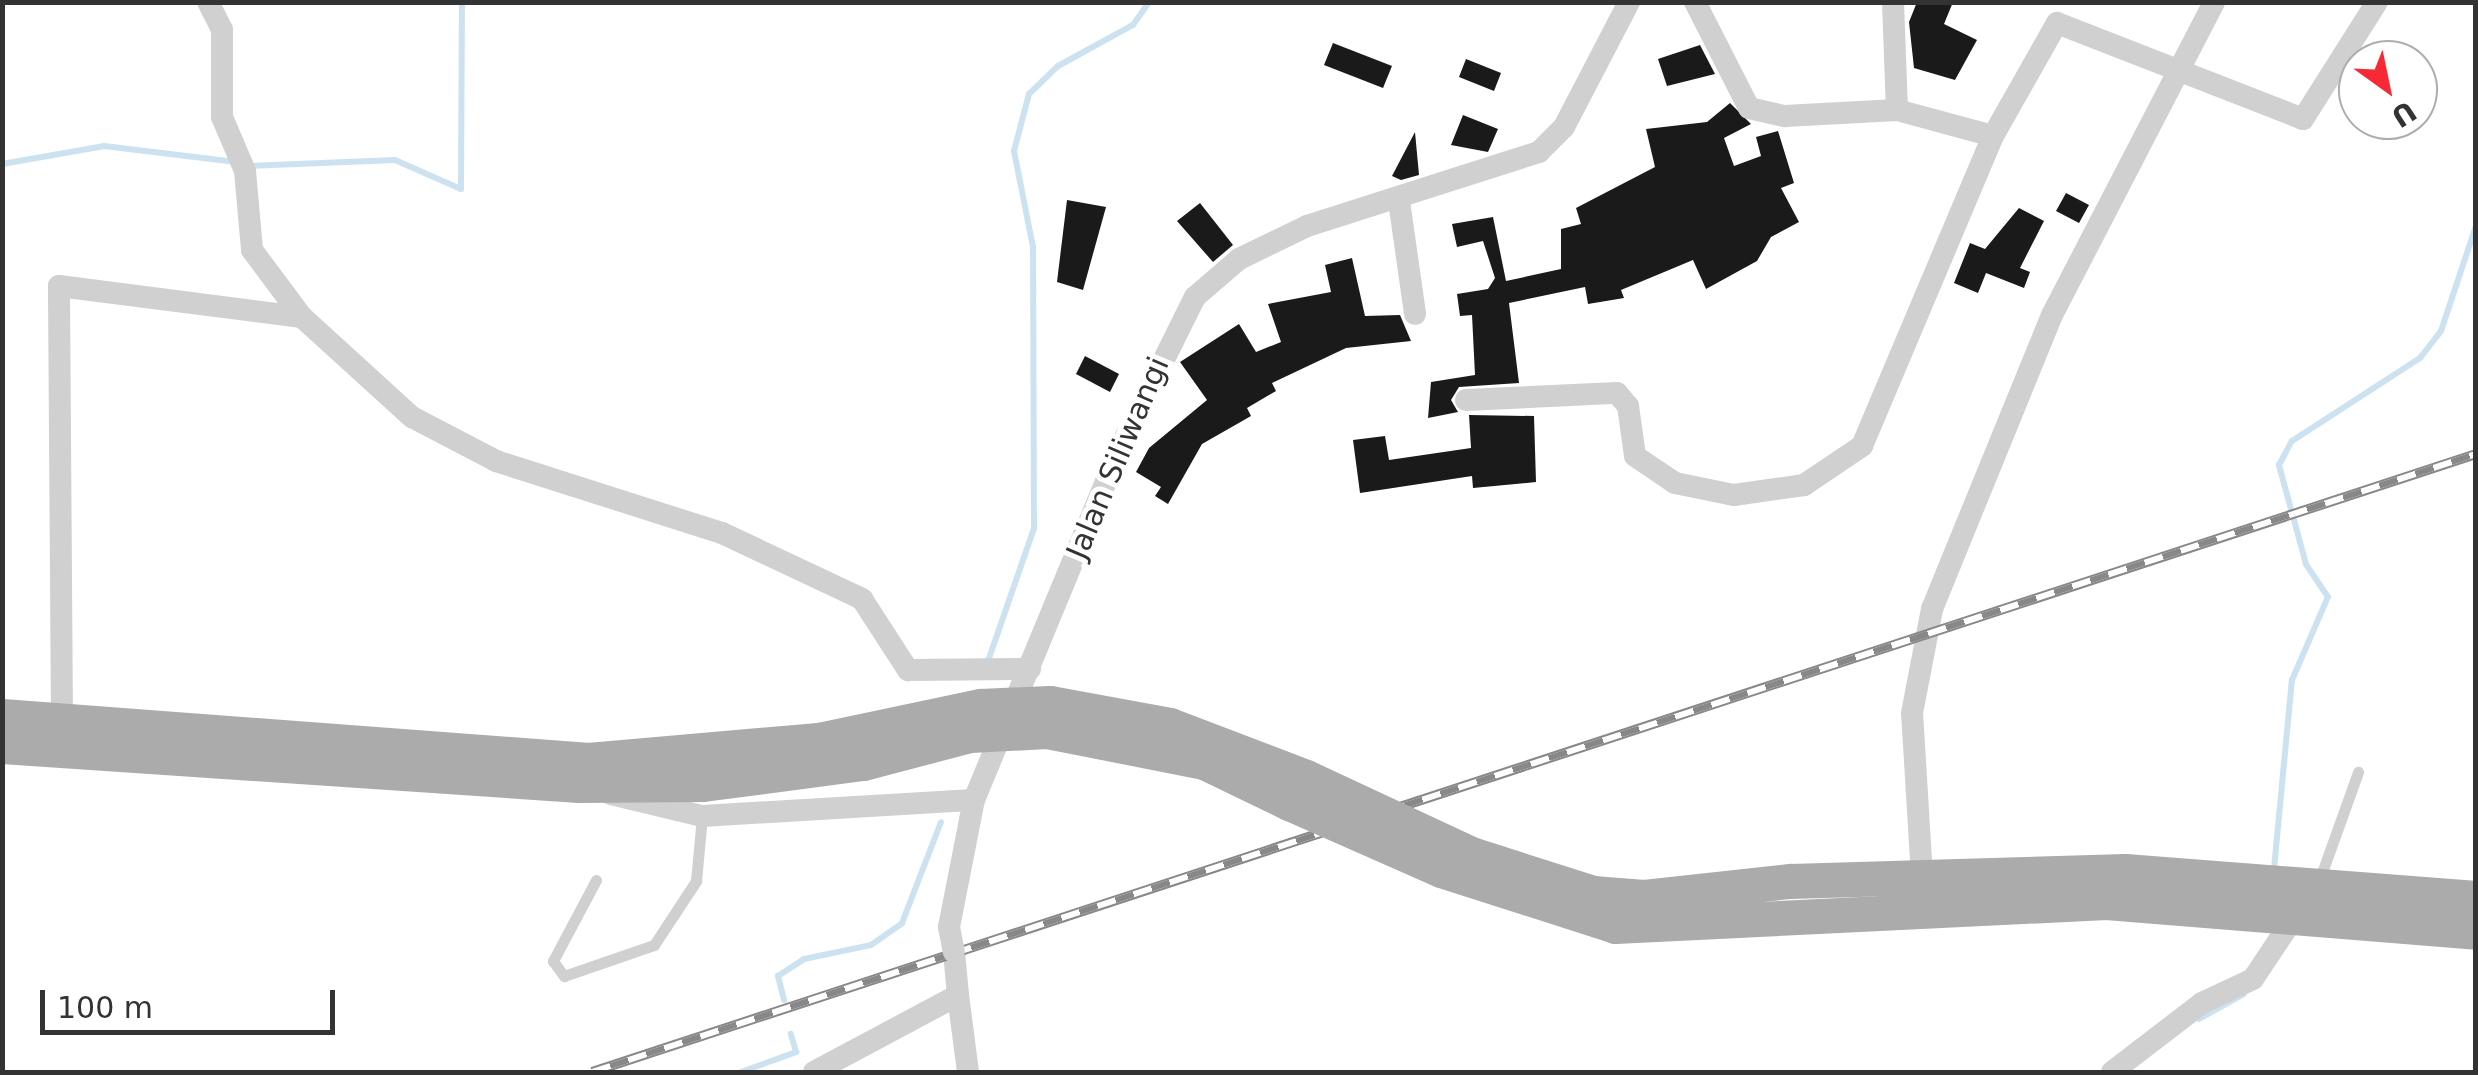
<!DOCTYPE html>
<html>
<head>
<meta charset="utf-8">
<style>
	body { margin:0 }
	#map { position:relative; width:2478px; height:1075px; overflow:hidden; background:#fff; font-family:"DejaVu Sans",sans-serif }
	div>[style] { position:absolute }
	.stream>* { height:6px; margin:-3px; padding:0 3px; transform-origin:3px; border-radius:3px; background:#cce2f1 }
	.building>* { inset:0; background:#1a1a1a }
	.lane>* { height:11px; margin:-5.5px; padding:0 5.5px; transform-origin:5.5px; border-radius:5.5px; background:#d0d0d0 }
	.street>* { height:22px; margin:-11px; padding:0 11px; transform-origin:11px; border-radius:11px; background:#d0d0d0 }
	.primary>* { height:35px; margin:-17.5px; padding:0 17.5px; transform-origin:17.5px; border-radius:17.5px; background:#ababab }
	.rail>* { height:10px; margin-top:-5px; transform-origin:0; background:repeating-linear-gradient(90deg,#fff 0 19px,#888 0 38px); box-sizing:border-box; border-block:2px solid #888 }
	.street-bridge>* { height:22px; margin:-11px; padding:0 11px; transform-origin:11px; border-radius:11px; background:#d0d0d0 }
	.primary-bridge>* { height:35px; margin:-17.5px; padding:0 17.5px; transform-origin:17.5px; border-radius:17.5px; background:#ababab }
	span { translate:-50% -50%; white-space:nowrap; text-align:center; line-height:1.15; -webkit-text-stroke:10px #fff; paint-order:stroke }
	.street-label { font-size:30px; color:#333 }
	.frame { position:absolute; inset:0; border:5px solid #333; pointer-events:none }
	.north { position:absolute; left:2338px; top:40px; width:100px; height:100px; box-sizing:border-box; background:#fff; border:2px solid #adadad; border-radius:50%; rotate:147deg; font-size:28px; font-weight:700; line-height:40px; text-align:center; color:#333 }
	.north::after { content:''; display:block; margin:auto; width:35px; height:45px; background:#f52a35; clip-path:polygon(50% 0,100% 100%,50% 72%,0 100%) }
	.scale { position:absolute; left:40px; top:990px; width:295px; height:45px; box-sizing:border-box; border:5px solid #333; border-top:0; padding-left:12px; font-size:30px; line-height:35px; white-space:nowrap; color:#333; -webkit-text-stroke:8px #fff; paint-order:stroke }
</style>
</head>
<body>
<div id="map">
	<div class="stream">
		<div style="left:2px;top:164px;width:104px;rotate:-10deg"></div>
		<div style="left:104px;top:146px;width:133px;rotate:6.9deg"></div>
		<div style="left:248px;top:166px;width:147px;rotate:-2.3deg"></div>
		<div style="left:395px;top:160px;width:72px;rotate:23.7deg"></div>
		<div style="left:461px;top:189px;width:187px;rotate:-89.7deg"></div>
		<div style="left:987px;top:664px;width:144px;rotate:-70.9deg"></div>
		<div style="left:1034px;top:528px;width:281px;rotate:-90.2deg"></div>
		<div style="left:1033px;top:247px;width:98px;rotate:-101.2deg"></div>
		<div style="left:1014px;top:151px;width:59px;rotate:-75.3deg"></div>
		<div style="left:1029px;top:94px;width:40px;rotate:-44deg"></div>
		<div style="left:1058px;top:66px;width:85px;rotate:-28.7deg"></div>
		<div style="left:1133px;top:25px;width:28px;rotate:-55deg"></div>
		<div style="left:2274px;top:869px;width:190px;rotate:-84.6deg"></div>
		<div style="left:2292px;top:680px;width:90px;rotate:-66.6deg"></div>
		<div style="left:2328px;top:597px;width:40px;rotate:-124deg"></div>
		<div style="left:2306px;top:564px;width:103px;rotate:-105.3deg"></div>
		<div style="left:2279px;top:465px;width:27px;rotate:-62deg"></div>
		<div style="left:2292px;top:441px;width:153px;rotate:-33deg"></div>
		<div style="left:2420px;top:358px;width:34px;rotate:-52deg"></div>
		<div style="left:2441px;top:331px;width:111px;rotate:-71.6deg"></div>
		<div style="left:784px;top:1000px;width:25px;rotate:-104deg"></div>
		<div style="left:778px;top:976px;width:31px;rotate:-33deg"></div>
		<div style="left:804px;top:959px;width:68px;rotate:-11.8deg"></div>
		<div style="left:871px;top:945px;width:38px;rotate:-35deg"></div>
		<div style="left:902px;top:923px;width:108px;rotate:-68.9deg"></div>
		<div style="left:2199px;top:1019px;width:51px;rotate:-29.1deg"></div>
		<div style="left:741px;top:1072px;width:59px;rotate:-20deg"></div>
		<div style="left:796px;top:1052px;width:19px;rotate:-106deg"></div>
	</div>
	<div class="building">
		<div style="clip-path:polygon(1917px 2px,1953px 2px,1944px 24px,1977px 40px,1955px 80px,1914px 68px,1909px 22px)"></div>
		<div style="clip-path:polygon(1333px 43px,1392px 66px,1383px 88px,1324px 65px)"></div>
		<div style="clip-path:polygon(1700px 45px,1715px 74px,1667px 86px,1658px 59px)"></div>
		<div style="clip-path:polygon(1466px 59px,1501px 73px,1494px 91px,1459px 77px)"></div>
		<div style="clip-path:polygon(1730px 103px,1751px 124px,1724px 138px,1734px 166px,1761px 156px,1756px 137px,1778px 131px,1794px 183px,1781px 188px,1799px 222px,1771px 237px,1757px 261px,1706px 289px,1693px 260px,1621px 290px,1624px 298px,1588px 304px,1585px 287px,1509px 303px,1519px 383px,1459px 387px,1451px 400px,1458px 412px,1428px 418px,1431px 382px,1475px 375px,1472px 315px,1460px 316px,1457px 294px,1488px 289px,1495px 278px,1483px 241px,1457px 247px,1452px 224px,1493px 217px,1506px 281px,1561px 269px,1561px 229px,1581px 224px,1576px 208px,1655px 167px,1646px 129px,1707px 122px)"></div>
		<div style="clip-path:polygon(1463px 115px,1498px 129px,1488px 152px,1451px 145px)"></div>
		<div style="clip-path:polygon(1415px 132px,1419px 175px,1401px 180px,1392px 176px)"></div>
		<div style="clip-path:polygon(2066px 193px,2089px 205px,2079px 223px,2056px 211px)"></div>
		<div style="clip-path:polygon(1067px 200px,1106px 207px,1083px 290px,1057px 282px)"></div>
		<div style="clip-path:polygon(1200px 203px,1233px 245px,1213px 262px,1177px 221px)"></div>
		<div style="clip-path:polygon(2019px 208px,2044px 221px,2020px 268px,2030px 272px,2024px 288px,1986px 273px,1978px 293px,1954px 283px,1970px 243px,1985px 249px)"></div>
		<div style="clip-path:polygon(1352px 258px,1365px 316px,1400px 315px,1411px 341px,1346px 348px,1272px 383px,1276px 391px,1247px 408px,1251px 416px,1202px 444px,1168px 504px,1155px 496px,1161px 487px,1136px 472px,1149px 448px,1207px 400px,1180px 362px,1239px 324px,1256px 352px,1281px 342px,1268px 304px,1331px 292px,1325px 265px)"></div>
		<div style="clip-path:polygon(1085px 356px,1119px 374px,1110px 392px,1076px 374px)"></div>
		<div style="clip-path:polygon(1469px 415px,1534px 416px,1536px 482px,1473px 488px,1472px 476px,1360px 493px,1353px 440px,1385px 436px,1389px 460px,1471px 448px)"></div>
	</div>
	<div class="lane">
		<div style="left:596px;top:880px;width:92px;rotate:118deg"></div>
		<div style="left:553px;top:961px;width:19px;rotate:54deg"></div>
		<div style="left:564px;top:976px;width:95px;rotate:-19deg"></div>
		<div style="left:654px;top:945px;width:77px;rotate:-56.7deg"></div>
		<div style="left:696px;top:881px;width:65px;rotate:-84.7deg"></div>
		<div style="left:2319px;top:881px;width:116px;rotate:-70.3deg"></div>
	</div>
	<div class="street">
		<div style="left:208px;top:2px;width:31px;rotate:63deg"></div>
		<div style="left:222px;top:30px;width:87px;rotate:90deg"></div>
		<div style="left:222px;top:117px;width:59px;rotate:66.9deg"></div>
		<div style="left:245px;top:171px;width:79px;rotate:84.9deg"></div>
		<div style="left:252px;top:250px;width:84px;rotate:53.3deg"></div>
		<div style="left:302px;top:317px;width:149px;rotate:42.3deg"></div>
		<div style="left:412px;top:417px;width:95px;rotate:27.6deg"></div>
		<div style="left:496px;top:461px;width:237px;rotate:17.7deg"></div>
		<div style="left:722px;top:533px;width:155px;rotate:25.2deg"></div>
		<div style="left:862px;top:599px;width:85px;rotate:57.1deg"></div>
		<div style="left:908px;top:670px;width:122px;rotate:-0.5deg"></div>
		<div style="left:1695px;top:2px;width:119px;rotate:63deg"></div>
		<div style="left:1749px;top:108px;width:37px;rotate:13deg"></div>
		<div style="left:1785px;top:116px;width:112px;rotate:-3.1deg"></div>
		<div style="left:1897px;top:110px;width:99px;rotate:15.2deg"></div>
		<div style="left:1893px;top:2px;width:108px;rotate:87.9deg"></div>
		<div style="left:1399px;top:201px;width:114px;rotate:81.9deg"></div>
		<div style="left:1466px;top:400px;width:151px;rotate:-2.7deg"></div>
		<div style="left:1617px;top:393px;width:17px;rotate:50deg"></div>
		<div style="left:1628px;top:406px;width:50px;rotate:82deg"></div>
		<div style="left:1635px;top:456px;width:48px;rotate:34deg"></div>
		<div style="left:1675px;top:483px;width:60px;rotate:11.5deg"></div>
		<div style="left:1734px;top:495px;width:71px;rotate:-8.1deg"></div>
		<div style="left:1804px;top:485px;width:70px;rotate:-33.9deg"></div>
		<div style="left:1862px;top:446px;width:337px;rotate:-67.1deg"></div>
		<div style="left:1993px;top:136px;width:130px;rotate:-60.5deg"></div>
		<div style="left:2057px;top:23px;width:264px;rotate:21.3deg"></div>
		<div style="left:2303px;top:119px;width:138px;rotate:-57.7deg"></div>
		<div style="left:62px;top:722px;width:436px;rotate:-90.4deg"></div>
		<div style="left:59px;top:286px;width:245px;rotate:7.3deg"></div>
		<div style="left:611px;top:794px;width:94px;rotate:13.6deg"></div>
		<div style="left:702px;top:816px;width:272px;rotate:-3.4deg"></div>
		<div style="left:1922px;top:876px;width:163px;rotate:-93.5deg"></div>
		<div style="left:1912px;top:713px;width:106px;rotate:-79.1deg"></div>
		<div style="left:1932px;top:609px;width:318px;rotate:-67.8deg"></div>
		<div style="left:2052px;top:315px;width:352px;rotate:-62.6deg"></div>
		<div style="left:949px;top:927px;width:129px;rotate:-78.9deg"></div>
		<div style="left:974px;top:800px;width:374px;rotate:-67.5deg"></div>
		<div style="left:1117px;top:454px;width:175px;rotate:-63.6deg"></div>
		<div style="left:1195px;top:297px;width:58px;rotate:-40.8deg"></div>
		<div style="left:1239px;top:259px;width:76px;rotate:-25.9deg"></div>
		<div style="left:1307px;top:226px;width:244px;rotate:-17.7deg"></div>
		<div style="left:1539px;top:152px;width:35px;rotate:-45deg"></div>
		<div style="left:1564px;top:127px;width:141px;rotate:-62.5deg"></div>
		<div style="left:958px;top:995px;width:78px;rotate:82.6deg"></div>
		<div style="left:814px;top:1072px;width:163px;rotate:-28.1deg"></div>
		<div style="left:958px;top:995px;width:43px;rotate:-95.3deg"></div>
		<div style="left:2112px;top:1072px;width:113px;rotate:-37.5deg"></div>
		<div style="left:2202px;top:1003px;width:56px;rotate:-25.2deg"></div>
		<div style="left:2253px;top:979px;width:72px;rotate:-56.3deg"></div>
	</div>
	<div class="primary">
		<div style="left:1050px;top:703px;width:122px;rotate:10.4deg"></div>
		<div style="left:1170px;top:725px;width:146px;rotate:20.9deg"></div>
		<div style="left:2px;top:716px;width:588px;rotate:4.29deg"></div>
		<div style="left:588px;top:760px;width:231px;rotate:-5deg"></div>
		<div style="left:818px;top:740px;width:166px;rotate:-11.9deg"></div>
		<div style="left:1047px;top:731px;width:160px;rotate:11.2deg"></div>
		<div style="left:1204px;top:762px;width:94px;rotate:25.8deg"></div>
		<div style="left:2px;top:746px;width:578px;rotate:3.87deg"></div>
		<div style="left:579px;top:785px;width:124px;rotate:-0.5deg"></div>
		<div style="left:703px;top:784px;width:161px;rotate:-7.5deg"></div>
		<div style="left:863px;top:763px;width:111px;rotate:-14.7deg"></div>
		<div style="left:1471px;top:854px;width:128px;rotate:17.7deg"></div>
		<div style="left:1593px;top:893px;width:51px;rotate:4.5deg"></div>
		<div style="left:1644px;top:897px;width:147px;rotate:-6.3deg"></div>
		<div style="left:1790px;top:881px;width:335px;rotate:-1.7deg"></div>
		<div style="left:2125px;top:871px;width:352px;rotate:4.4deg"></div>
		<div style="left:1441px;top:870px;width:183px;rotate:17.8deg"></div>
		<div style="left:1615px;top:926px;width:492px;rotate:-2.8deg"></div>
		<div style="left:2106px;top:902px;width:371px;rotate:4.6deg"></div>
	</div>
	<div class="rail">
		<div style="left:592px;top:1072px;width:1983px;rotate:-18.16deg"></div>
	</div>
	<div class="street-bridge">
		<div style="left:949px;top:927px;width:25px;rotate:79deg"></div>
	</div>
	<div class="primary-bridge">
		<div style="left:980px;top:706px;width:70px;rotate:-2.5deg"></div>
		<div style="left:970px;top:735px;width:77px;rotate:-3deg"></div>
		<div style="left:1306px;top:777px;width:182px;rotate:25deg"></div>
		<div style="left:1289px;top:803px;width:166px;rotate:23.8deg"></div>
	</div>
	<div class="street-label">
		<span style="left:1118px;top:458px;rotate:-67deg">Jalan Siliwangi</span>
	</div>
	<div class="frame"></div>
	<div class="north">U</div>
	<div class="scale">100 m</div>
</div>
</body>
</html>
